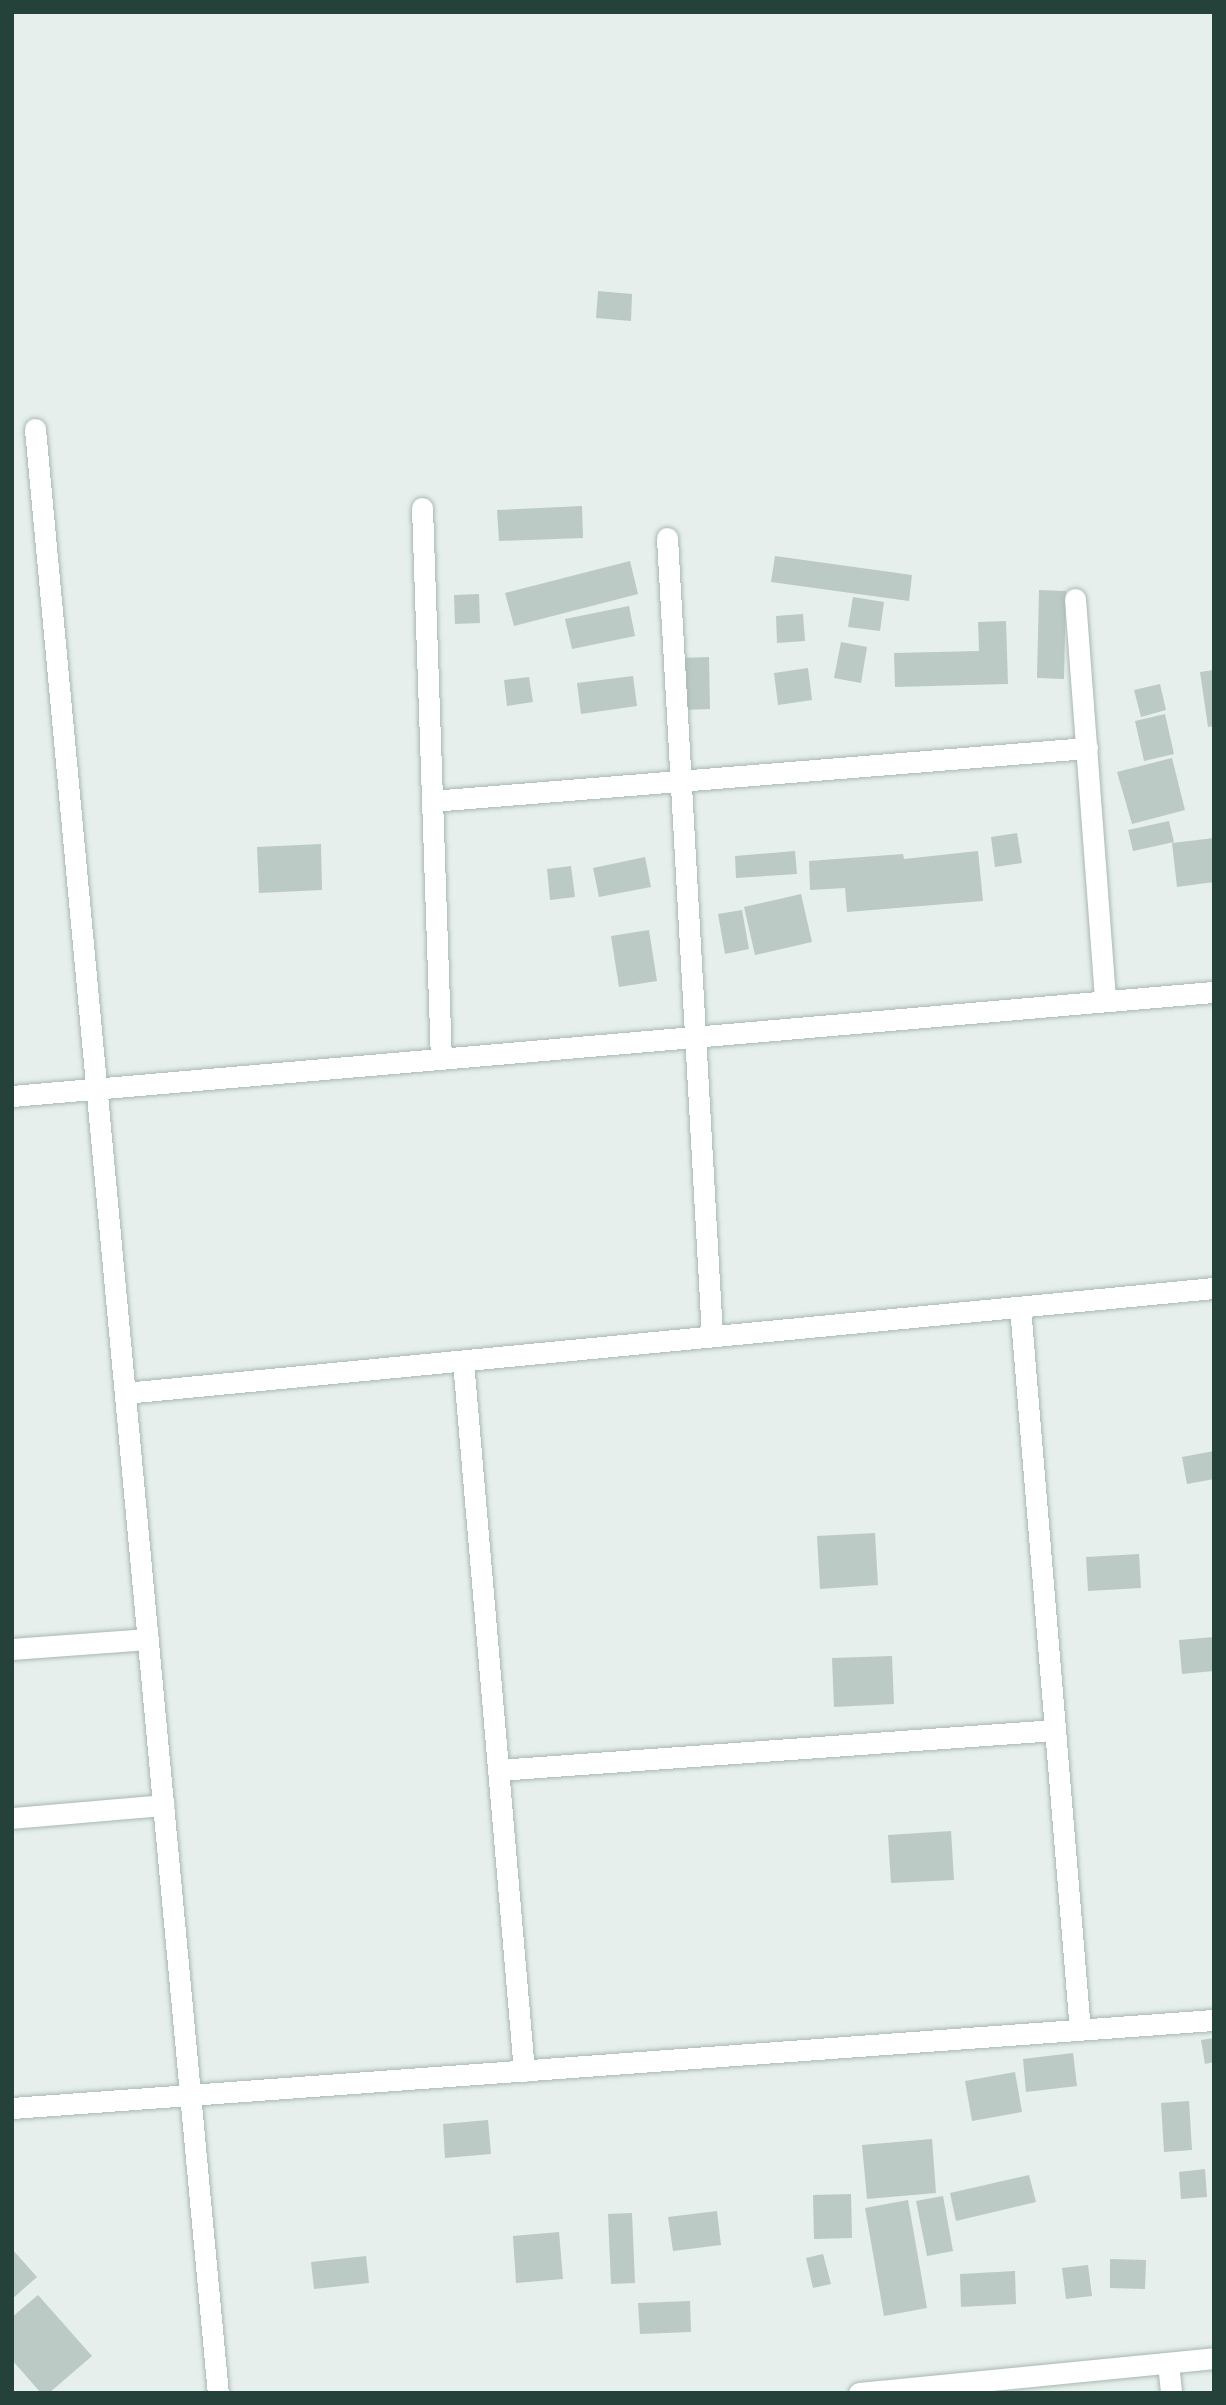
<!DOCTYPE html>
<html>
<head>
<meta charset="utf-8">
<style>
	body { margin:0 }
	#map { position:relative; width:1226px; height:2405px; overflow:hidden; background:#e6efeb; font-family:"Fira Sans Condensed",sans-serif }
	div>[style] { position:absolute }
	.building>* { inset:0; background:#bbcac4 }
	.roads { filter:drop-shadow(0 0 2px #a8b8b2) drop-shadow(0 0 2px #a8b8b2) }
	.minor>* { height:21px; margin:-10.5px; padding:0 10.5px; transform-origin:10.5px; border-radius:10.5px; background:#fff }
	span { translate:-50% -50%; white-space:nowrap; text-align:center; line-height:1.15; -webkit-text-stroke:5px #f7fbf9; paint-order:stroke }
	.frame { position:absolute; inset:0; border:14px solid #24423a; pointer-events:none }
</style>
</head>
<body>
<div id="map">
	<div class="building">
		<div style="clip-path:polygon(598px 291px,632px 294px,631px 321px,596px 318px)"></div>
		<div style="clip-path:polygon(582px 506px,583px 538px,499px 541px,497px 510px)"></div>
		<div style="clip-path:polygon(775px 556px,912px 575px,909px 601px,771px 582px)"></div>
		<div style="clip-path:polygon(630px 561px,638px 594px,514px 626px,505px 593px)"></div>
		<div style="clip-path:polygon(1039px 590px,1066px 591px,1064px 679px,1037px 678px)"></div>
		<div style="clip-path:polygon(479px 594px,480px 623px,455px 624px,454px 595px)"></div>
		<div style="clip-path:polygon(853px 597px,884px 602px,880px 631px,848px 627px)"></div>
		<div style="clip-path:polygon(629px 606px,635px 636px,572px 649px,565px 619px)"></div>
		<div style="clip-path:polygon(803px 614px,805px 641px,777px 643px,776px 616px)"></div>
		<div style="clip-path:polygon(1006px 621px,1008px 684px,895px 687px,894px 653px,979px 651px,978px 622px)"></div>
		<div style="clip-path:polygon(841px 642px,867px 647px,861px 683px,834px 678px)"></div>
		<div style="clip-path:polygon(709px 657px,710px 709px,683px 710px,681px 658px)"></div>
		<div style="clip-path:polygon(808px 668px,812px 700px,778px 705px,774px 673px)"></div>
		<div style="clip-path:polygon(1214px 670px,1214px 726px,1208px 727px,1200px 672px)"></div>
		<div style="clip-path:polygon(633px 676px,637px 706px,581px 714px,577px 683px)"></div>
		<div style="clip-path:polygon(529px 677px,533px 702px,507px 706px,504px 680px)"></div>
		<div style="clip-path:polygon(1160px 684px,1166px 710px,1141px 717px,1134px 690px)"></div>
		<div style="clip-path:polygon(1165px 714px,1174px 754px,1144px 761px,1135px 721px)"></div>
		<div style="clip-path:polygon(1172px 758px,1185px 810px,1132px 824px,1117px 772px)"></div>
		<div style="clip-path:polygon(1169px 821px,1174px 842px,1133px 851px,1128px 830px)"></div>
		<div style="clip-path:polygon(1017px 833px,1022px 863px,995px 867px,991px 837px)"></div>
		<div style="clip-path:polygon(1214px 838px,1214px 882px,1177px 887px,1172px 843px)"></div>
		<div style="clip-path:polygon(321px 844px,322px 890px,259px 893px,257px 847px)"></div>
		<div style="clip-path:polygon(795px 851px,797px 874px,736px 878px,735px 856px)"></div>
		<div style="clip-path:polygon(978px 851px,983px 901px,847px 912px,845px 888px,810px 890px,809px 861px,903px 854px,904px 859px)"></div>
		<div style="clip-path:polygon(645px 857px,651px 887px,599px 897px,593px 868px)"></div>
		<div style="clip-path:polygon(571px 866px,575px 897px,550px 900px,547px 869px)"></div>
		<div style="clip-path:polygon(801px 894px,812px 942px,755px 955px,744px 907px)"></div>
		<div style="clip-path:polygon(742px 910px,749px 949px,725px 954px,718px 914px)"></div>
		<div style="clip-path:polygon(649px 930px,657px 981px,619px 987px,611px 936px)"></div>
		<div style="clip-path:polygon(1214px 1451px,1214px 1479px,1187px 1484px,1182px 1457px)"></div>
		<div style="clip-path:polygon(875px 1533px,878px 1585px,820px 1589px,817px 1536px)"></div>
		<div style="clip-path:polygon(1139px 1554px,1141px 1588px,1088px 1591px,1086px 1557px)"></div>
		<div style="clip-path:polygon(1214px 1637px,1214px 1671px,1182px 1674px,1179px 1640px)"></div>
		<div style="clip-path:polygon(892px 1656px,894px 1704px,834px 1707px,832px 1658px)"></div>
		<div style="clip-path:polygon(951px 1831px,954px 1880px,891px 1883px,888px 1835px)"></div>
		<div style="clip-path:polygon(1214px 2038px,1214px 2062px,1205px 2064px,1201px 2040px)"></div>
		<div style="clip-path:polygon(1073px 2053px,1077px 2086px,1026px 2092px,1023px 2059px)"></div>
		<div style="clip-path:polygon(1015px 2072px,1022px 2112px,972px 2121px,965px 2081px)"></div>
		<div style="clip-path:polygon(1189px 2101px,1192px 2150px,1164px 2152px,1161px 2103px)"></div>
		<div style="clip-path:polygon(488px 2120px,491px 2154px,445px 2158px,443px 2124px)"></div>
		<div style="clip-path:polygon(932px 2139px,936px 2193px,867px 2199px,862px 2145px)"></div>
		<div style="clip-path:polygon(1205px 2169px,1207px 2197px,1181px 2199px,1179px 2172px)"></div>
		<div style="clip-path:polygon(1029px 2175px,1036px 2202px,956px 2221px,950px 2193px)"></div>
		<div style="clip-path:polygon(851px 2194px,852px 2238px,814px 2239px,813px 2195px)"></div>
		<div style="clip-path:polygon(943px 2196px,953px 2251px,927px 2256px,916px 2201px)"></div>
		<div style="clip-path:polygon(908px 2200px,927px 2308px,884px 2316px,865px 2208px)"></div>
		<div style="clip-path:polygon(717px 2211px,721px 2245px,673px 2251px,668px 2217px)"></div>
		<div style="clip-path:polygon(632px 2213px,635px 2283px,611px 2284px,608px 2214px)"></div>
		<div style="clip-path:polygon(559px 2232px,563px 2279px,516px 2283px,513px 2236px)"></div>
		<div style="clip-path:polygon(12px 2249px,37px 2277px,12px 2299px)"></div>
		<div style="clip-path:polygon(823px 2254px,831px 2284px,813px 2288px,806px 2258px)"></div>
		<div style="clip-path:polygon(366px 2256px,369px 2283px,314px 2289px,311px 2262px)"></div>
		<div style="clip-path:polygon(1110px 2259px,1146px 2260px,1145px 2289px,1110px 2288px)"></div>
		<div style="clip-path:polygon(1088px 2265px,1092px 2296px,1066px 2299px,1062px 2268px)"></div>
		<div style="clip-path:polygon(1015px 2271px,1016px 2304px,961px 2307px,960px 2274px)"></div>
		<div style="clip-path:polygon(38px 2295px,92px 2356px,49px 2393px,41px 2393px,12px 2360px,12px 2317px)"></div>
		<div style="clip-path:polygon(690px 2301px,691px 2332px,640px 2334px,638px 2303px)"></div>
	</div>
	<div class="roads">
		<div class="minor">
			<div style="left:35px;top:429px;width:1973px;rotate:84.68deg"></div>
			<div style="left:422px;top:508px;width:551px;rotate:88.03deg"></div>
			<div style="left:667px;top:538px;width:799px;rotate:86.77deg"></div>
			<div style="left:1075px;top:599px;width:403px;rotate:85.7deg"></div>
			<div style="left:432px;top:801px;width:657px;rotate:-4.63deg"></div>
			<div style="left:12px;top:1096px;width:1206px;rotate:-4.95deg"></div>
			<div style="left:1020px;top:1307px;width:725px;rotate:85.26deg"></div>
			<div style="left:463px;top:1361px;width:713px;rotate:85.09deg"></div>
			<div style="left:125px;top:1393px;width:1094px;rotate:-5.51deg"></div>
			<div style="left:12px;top:1649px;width:136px;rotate:-4.2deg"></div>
			<div style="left:498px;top:1770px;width:558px;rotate:-4.11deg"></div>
			<div style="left:12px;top:1818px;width:152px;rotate:-4.9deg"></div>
			<div style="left:12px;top:2108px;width:1205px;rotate:-4.19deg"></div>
			<div style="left:1168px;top:2363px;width:30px;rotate:84deg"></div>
			<div style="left:859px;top:2393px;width:357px;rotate:-5.6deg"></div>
		</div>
	</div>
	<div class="frame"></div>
</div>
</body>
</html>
